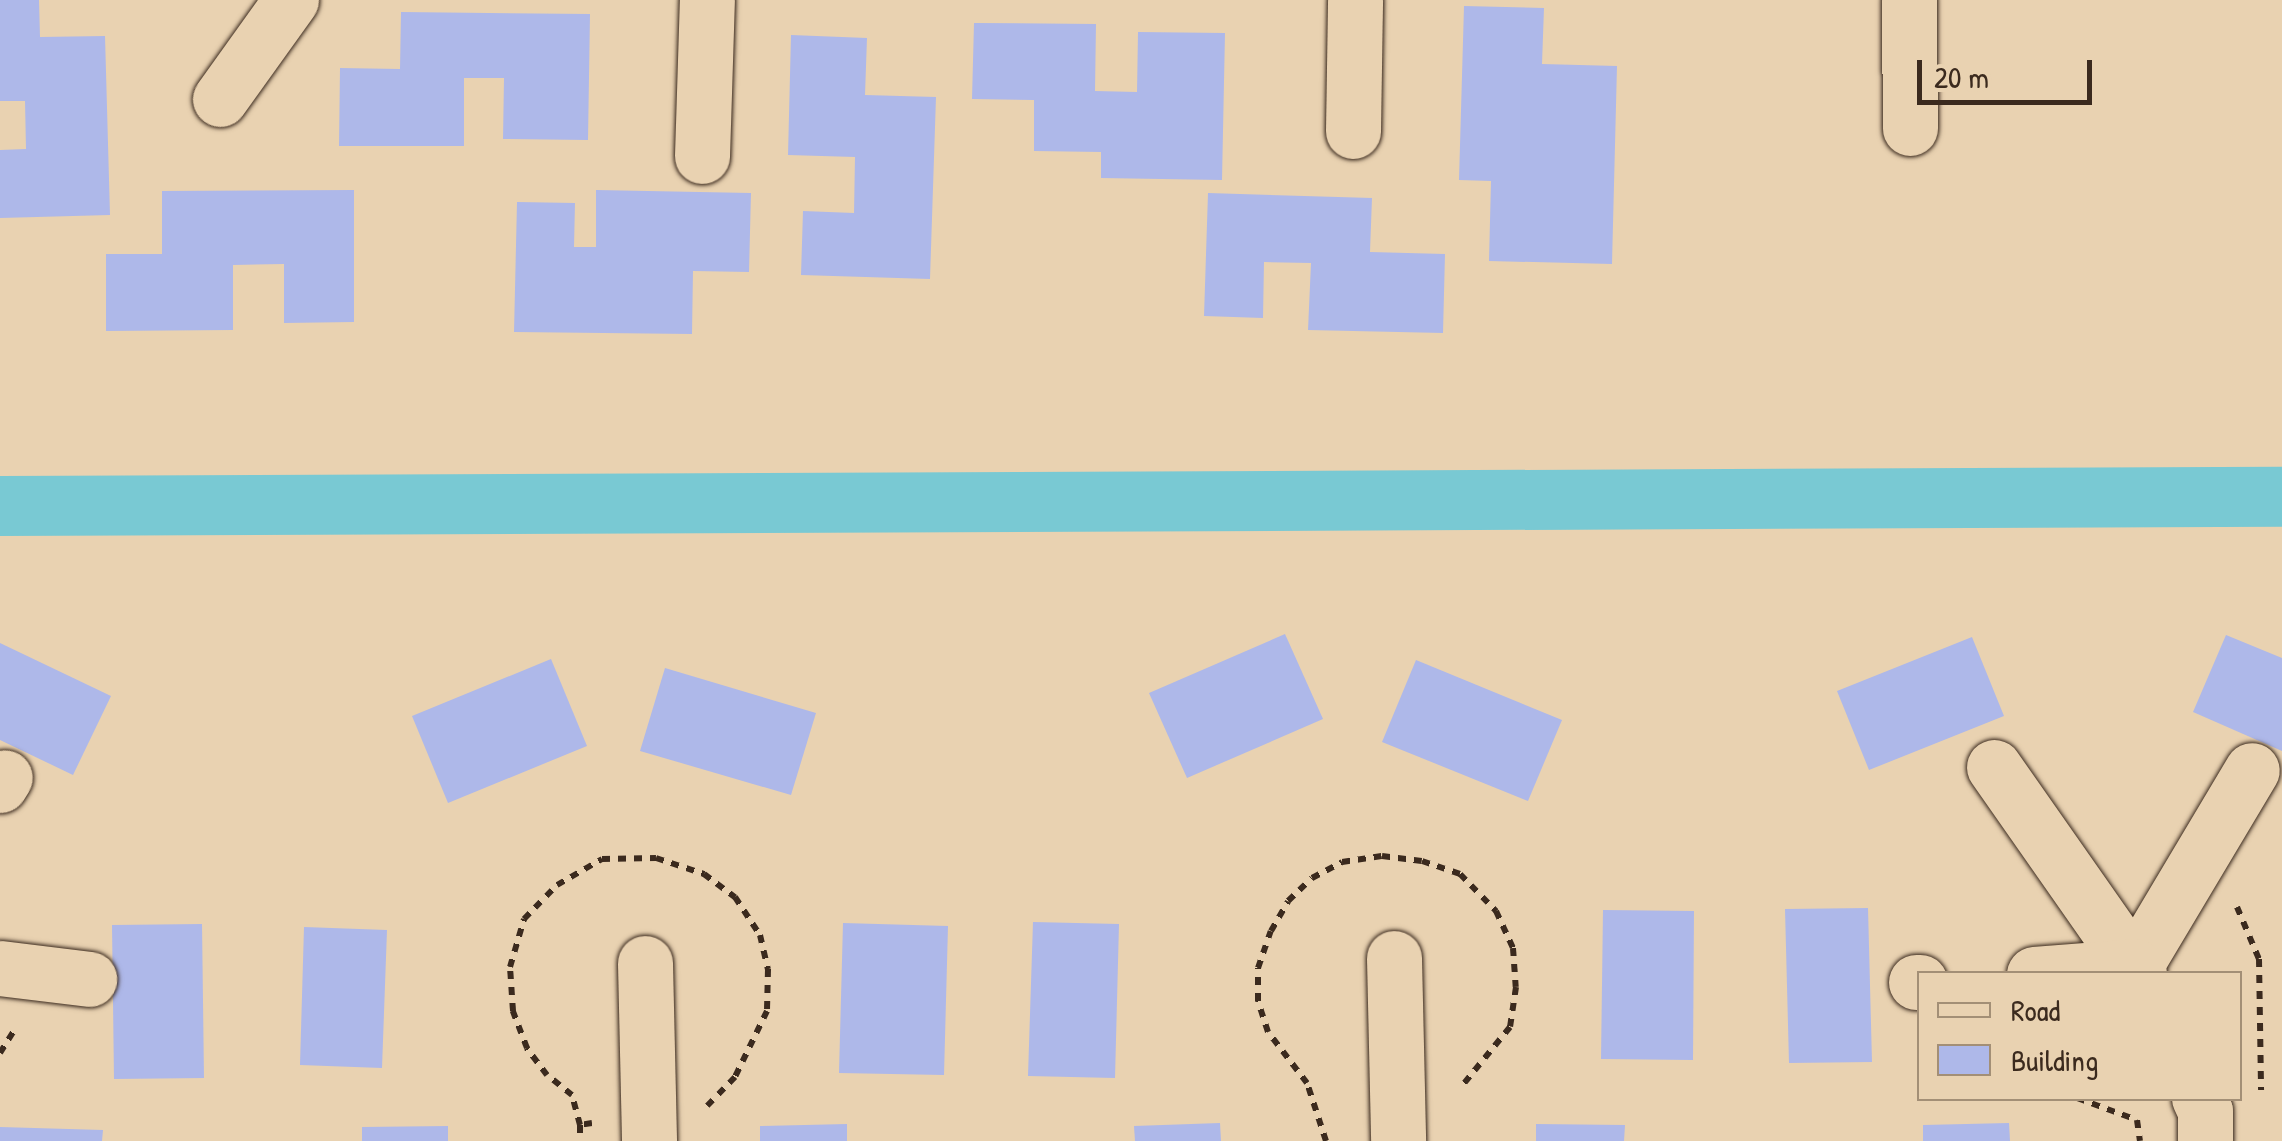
<!DOCTYPE html>
<html>
<head>
<meta charset="utf-8">
<style>
	body { margin:0 }
	#map { position:relative; width:2282px; height:1141px; overflow:hidden; background:#e9d2b1; font-family:"Patrick Hand",sans-serif }
	div>[style] { position:absolute }
	.canal>* { height:60px; margin:-30px; padding:0 30px; transform-origin:30px; border-radius:30px; background:#79c9d3 }
	.building>* { inset:0; background:#aeb8e9 }
	.path>* { height:6px; margin-top:-3px; transform-origin:0; background:repeating-linear-gradient(90deg,#3b2a1e 0 8px,transparent 0 16px) }
	.roads { filter:drop-shadow(0 0 2px #3b2a1e) drop-shadow(0 0 2px #3b2a1e) }
	.minor>* { height:55px; margin:-27.5px; padding:0 27.5px; transform-origin:27.5px; border-radius:27.5px; background:#e9d2b1 }
	span { translate:-50% -50%; white-space:nowrap; text-align:center; line-height:1.15; -webkit-text-stroke:10px #e9d2b1; paint-order:stroke }
	.legend { position:absolute; left:1917px; top:971px; width:325px; height:130px; box-sizing:border-box; background:#e9d2b1; border:2px solid #a38f76; margin:0; padding:12px 18px; list-style:none; font-size:30px; color:#3b2a1e }
	.legend li { display:flex; align-items:center; gap:20px; height:50px }
	.legend b { width:50px; border:2px solid #a38f76 }
	.scale { position:absolute; left:1917px; top:60px; width:175px; height:45px; box-sizing:border-box; border:5px solid #3b2a1e; border-top:0; padding-left:12px; font-size:30px; line-height:35px; white-space:nowrap; color:#3b2a1e; -webkit-text-stroke:8px #e9d2b1; paint-order:stroke }
</style>
</head>
<body>
<div id="map">
	<div class="canal">
		<div style="left:0;top:506px;width:2282px;rotate:-0.23deg"></div>
	</div>
	<div class="building">
		<div style="clip-path:polygon(0 0,39px 0,40px 37px,105px 36px,110px 215px,0 218px,0 150px,26px 149px,25px 101px,0 101px)"></div>
		<div style="clip-path:polygon(1464px 6px,1544px 8px,1542px 64px,1617px 66px,1612px 264px,1489px 261px,1491px 181px,1459px 180px)"></div>
		<div style="clip-path:polygon(401px 12px,590px 14px,588px 140px,503px 139px,504px 78px,464px 78px,464px 146px,339px 146px,340px 68px,400px 69px)"></div>
		<div style="clip-path:polygon(974px 23px,1096px 24px,1095px 91px,1137px 92px,1138px 32px,1225px 33px,1222px 180px,1101px 178px,1101px 152px,1034px 151px,1034px 100px,972px 99px)"></div>
		<div style="clip-path:polygon(791px 35px,867px 38px,865px 95px,936px 97px,930px 279px,801px 275px,803px 211px,854px 213px,855px 157px,788px 155px)"></div>
		<div style="clip-path:polygon(354px 190px,354px 322px,284px 323px,284px 264px,233px 265px,233px 330px,106px 331px,106px 254px,162px 254px,162px 191px)"></div>
		<div style="clip-path:polygon(596px 190px,751px 193px,749px 272px,693px 271px,692px 334px,514px 332px,517px 202px,575px 203px,574px 247px,596px 247px)"></div>
		<div style="clip-path:polygon(1208px 193px,1372px 198px,1370px 252px,1445px 254px,1443px 333px,1308px 330px,1311px 263px,1264px 262px,1263px 318px,1204px 316px)"></div>
		<div style="clip-path:polygon(1285px 634px,1323px 719px,1187px 778px,1149px 693px)"></div>
		<div style="clip-path:polygon(2226px 635px,2282px 658px,2282px 751px,2193px 712px)"></div>
		<div style="clip-path:polygon(1972px 637px,2004px 716px,1869px 770px,1837px 691px)"></div>
		<div style="clip-path:polygon(0 643px,111px 696px,73px 775px,0 740px)"></div>
		<div style="clip-path:polygon(551px 659px,587px 746px,448px 803px,412px 716px)"></div>
		<div style="clip-path:polygon(1416px 660px,1562px 720px,1528px 801px,1382px 742px)"></div>
		<div style="clip-path:polygon(665px 668px,816px 713px,791px 795px,640px 751px)"></div>
		<div style="clip-path:polygon(1868px 908px,1872px 1062px,1789px 1063px,1785px 909px)"></div>
		<div style="clip-path:polygon(1603px 910px,1694px 911px,1693px 1060px,1601px 1059px)"></div>
		<div style="clip-path:polygon(1033px 922px,1119px 924px,1115px 1078px,1028px 1076px)"></div>
		<div style="clip-path:polygon(843px 923px,948px 926px,944px 1075px,839px 1073px)"></div>
		<div style="clip-path:polygon(202px 924px,204px 1078px,114px 1079px,112px 925px)"></div>
		<div style="clip-path:polygon(304px 927px,387px 930px,382px 1068px,300px 1065px)"></div>
		<div style="clip-path:polygon(1220px 1123px,1221px 1141px,1135px 1141px,1134px 1126px)"></div>
		<div style="clip-path:polygon(2009px 1123px,2010px 1141px,1923px 1141px,1923px 1125px)"></div>
		<div style="clip-path:polygon(847px 1124px,847px 1141px,760px 1141px,760px 1126px)"></div>
		<div style="clip-path:polygon(1536px 1124px,1625px 1125px,1624px 1141px,1536px 1141px)"></div>
		<div style="clip-path:polygon(448px 1126px,448px 1141px,362px 1141px,362px 1127px)"></div>
		<div style="clip-path:polygon(0 1127px,103px 1130px,102px 1141px,0 1141px)"></div>
	</div>
	<div class="path">
		<div style="left:2237px;top:907px;width:56px;rotate:67.1deg"></div>
		<div style="left:2259px;top:959px;width:131px;rotate:89.1deg"></div>
		<div style="left:0;top:1053px;width:28px;rotate:-58deg"></div>
		<div style="left:2077px;top:1098px;width:64px;rotate:20.1deg"></div>
		<div style="left:2137px;top:1120px;width:21px;rotate:82deg"></div>
		<div style="left:592px;top:1123px;width:12px;rotate:171deg"></div>
		<div style="left:580px;top:1125px;width:31px;rotate:-105deg"></div>
		<div style="left:572px;top:1095px;width:32px;rotate:-141deg"></div>
		<div style="left:547px;top:1075px;width:34px;rotate:-127deg"></div>
		<div style="left:527px;top:1048px;width:40px;rotate:-111deg"></div>
		<div style="left:513px;top:1011px;width:44px;rotate:-93.9deg"></div>
		<div style="left:510px;top:967px;width:50px;rotate:-73.7deg"></div>
		<div style="left:524px;top:919px;width:47px;rotate:-45.9deg"></div>
		<div style="left:557px;top:885px;width:52px;rotate:-30deg"></div>
		<div style="left:602px;top:859px;width:54px;rotate:-1.1deg"></div>
		<div style="left:656px;top:858px;width:51px;rotate:18.4deg"></div>
		<div style="left:704px;top:874px;width:39px;rotate:37deg"></div>
		<div style="left:735px;top:897px;width:45px;rotate:56.7deg"></div>
		<div style="left:760px;top:935px;width:35px;rotate:77deg"></div>
		<div style="left:768px;top:969px;width:42px;rotate:91.4deg"></div>
		<div style="left:767px;top:1011px;width:73px;rotate:115.9deg"></div>
		<div style="left:735px;top:1077px;width:40px;rotate:134deg"></div>
		<div style="left:580px;top:1125px;width:16px;rotate:90deg"></div>
		<div style="left:1326px;top:1141px;width:61px;rotate:-108.1deg"></div>
		<div style="left:1307px;top:1083px;width:64px;rotate:-127.4deg"></div>
		<div style="left:1268px;top:1032px;width:33px;rotate:-108deg"></div>
		<div style="left:1258px;top:1001px;width:33px;rotate:-90deg"></div>
		<div style="left:1258px;top:968px;width:39px;rotate:-71deg"></div>
		<div style="left:1271px;top:931px;width:34px;rotate:-60deg"></div>
		<div style="left:1288px;top:901px;width:33px;rotate:-44deg"></div>
		<div style="left:1312px;top:878px;width:34px;rotate:-28deg"></div>
		<div style="left:1342px;top:862px;width:40px;rotate:-8.5deg"></div>
		<div style="left:1382px;top:856px;width:40px;rotate:7.1deg"></div>
		<div style="left:1422px;top:861px;width:40px;rotate:18.9deg"></div>
		<div style="left:1460px;top:874px;width:52px;rotate:45.8deg"></div>
		<div style="left:1496px;top:911px;width:41px;rotate:65.3deg"></div>
		<div style="left:1513px;top:948px;width:39px;rotate:86deg"></div>
		<div style="left:1516px;top:987px;width:40px;rotate:98.5deg"></div>
		<div style="left:1510px;top:1027px;width:77px;rotate:129.2deg"></div>
	</div>
	<div class="roads">
		<div class="minor">
			<div style="left:1909px;top:0;width:128px;rotate:89.6deg"></div>
			<div style="left:220px;top:99px;width:122px;rotate:-54.4deg"></div>
			<div style="left:1353px;top:131px;width:131px;rotate:-89.1deg"></div>
			<div style="left:702px;top:156px;width:156px;rotate:-88.2deg"></div>
			<div style="left:1994px;top:767px;width:253px;rotate:55deg"></div>
			<div style="left:0;top:785px;width:9px;rotate:-58deg"></div>
			<div style="left:1394px;top:958px;width:183px;rotate:88.7deg"></div>
			<div style="left:645px;top:963px;width:178px;rotate:88.7deg"></div>
			<div style="left:2135px;top:966px;width:228px;rotate:-59.2deg"></div>
			<div style="left:0;top:968px;width:90px;rotate:7deg"></div>
			<div style="left:2034px;top:974px;width:101px;rotate:-4.5deg"></div>
			<div style="left:1916px;top:982px;width:4px"></div>
			<div style="left:2199px;top:1098px;width:14px;rotate:65deg"></div>
			<div style="left:2205px;top:1111px;width:30px;rotate:90deg"></div>
		</div>
	</div>
	<ul class="legend">
	<li><b style="height:12px;background:#e9d2b1"></b>Road</li>
	<li><b style="height:28px;background:#aeb8e9"></b>Building</li>
	</ul>
	<div class="scale">20 m</div>
</div>
</body>
</html>
